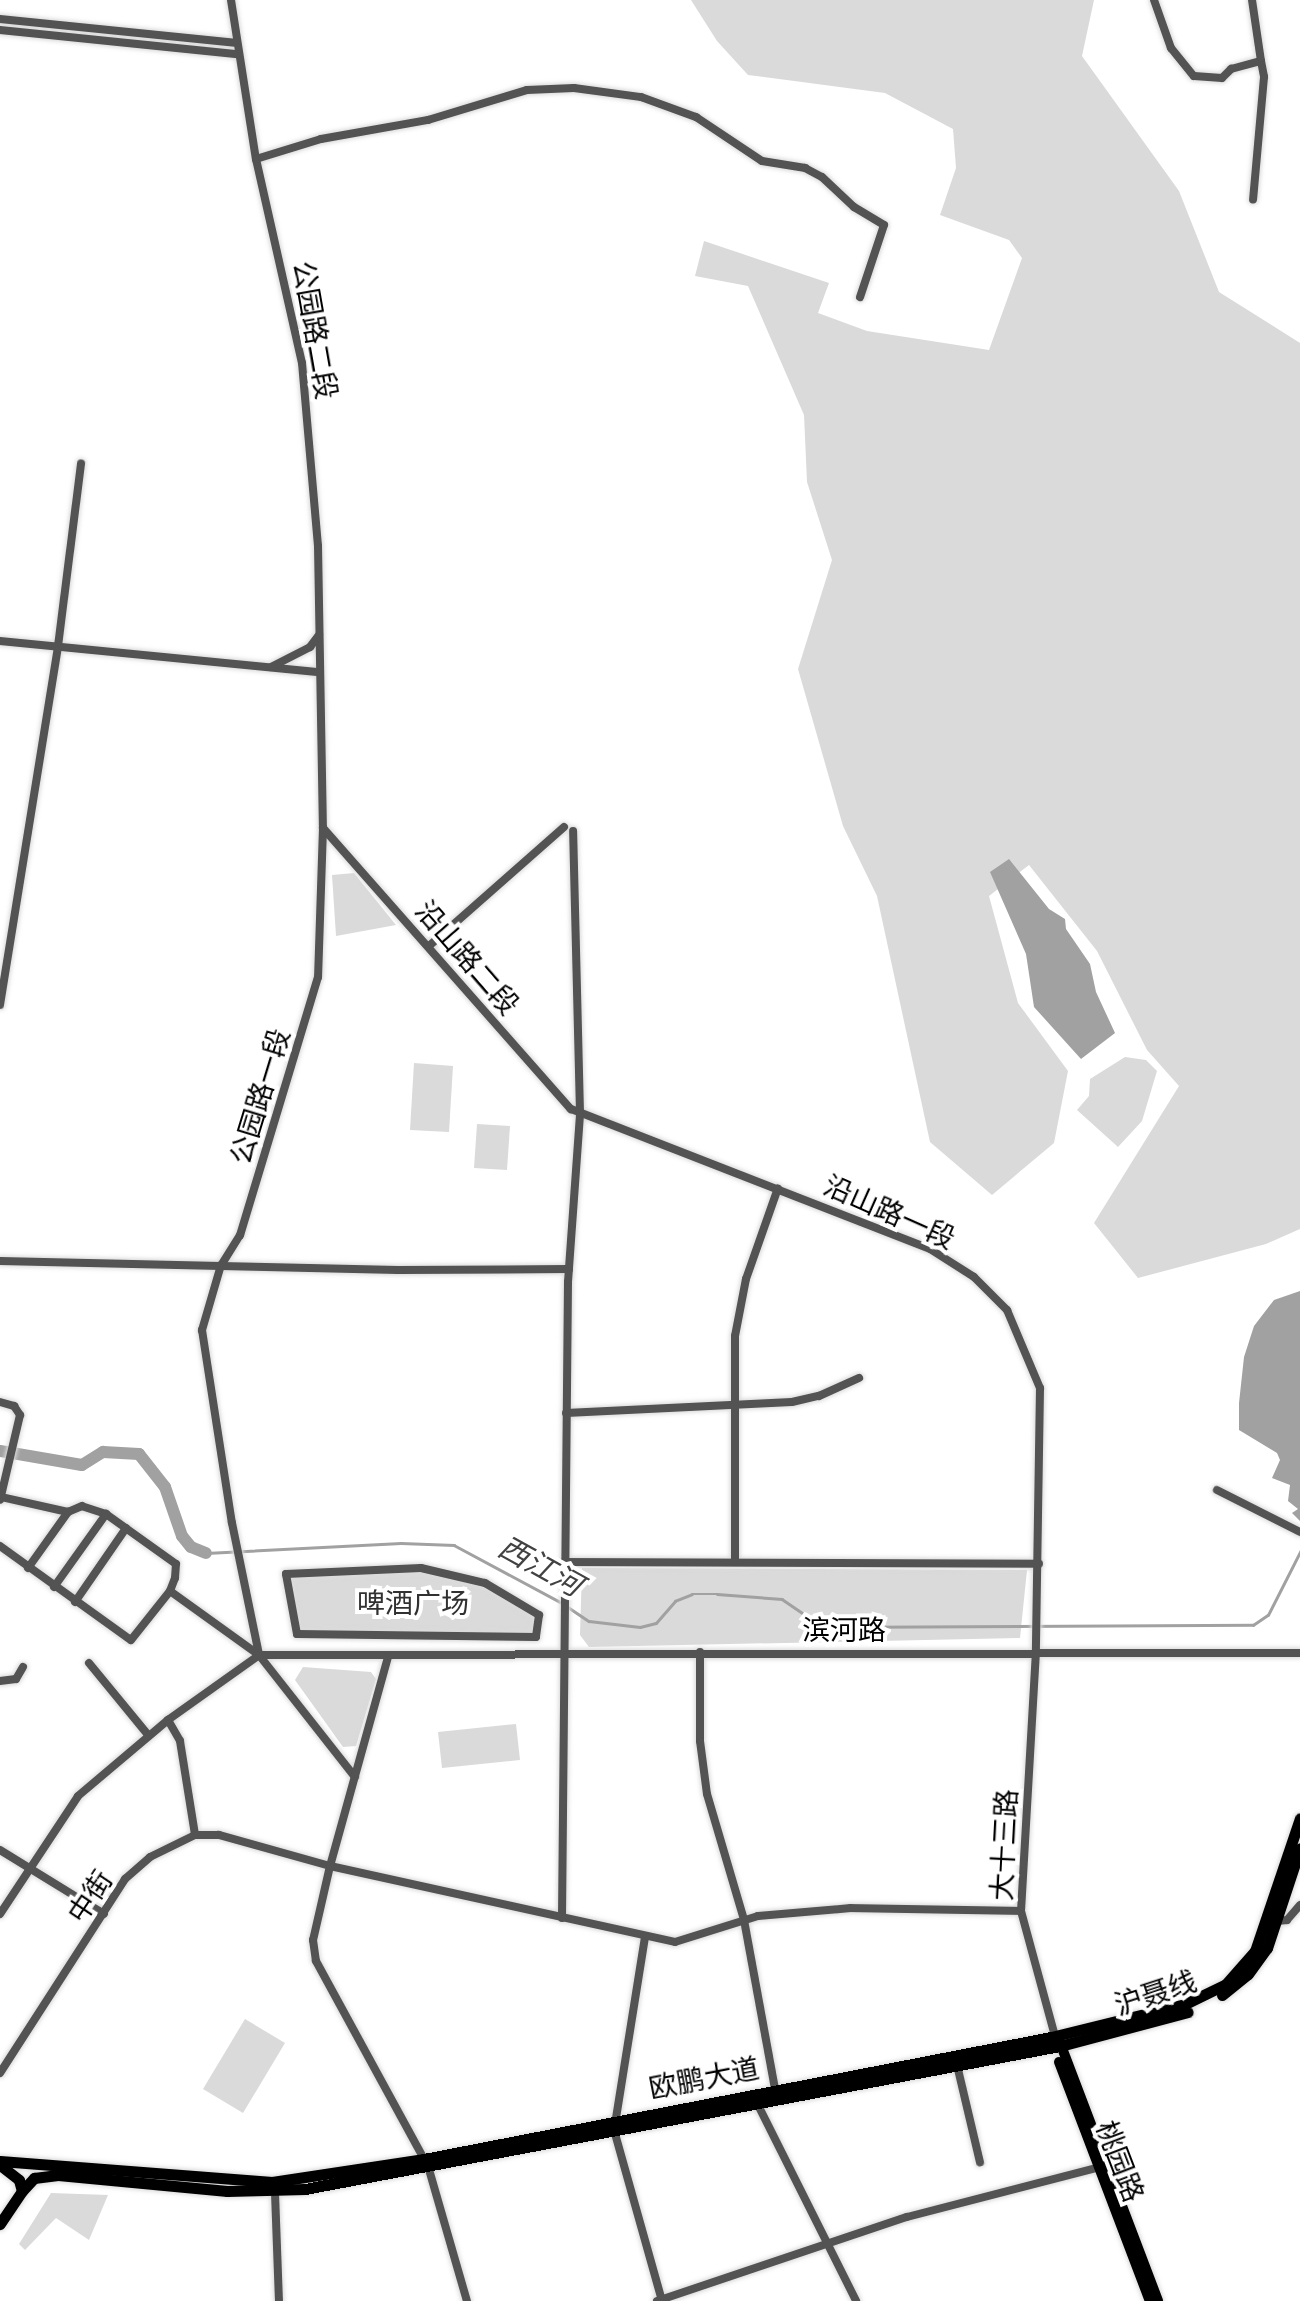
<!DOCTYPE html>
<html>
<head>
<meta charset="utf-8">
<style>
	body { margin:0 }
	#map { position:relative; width:1300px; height:2301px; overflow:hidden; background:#fff; font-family:Barlow,"Noto Sans SC",sans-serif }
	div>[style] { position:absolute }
	.green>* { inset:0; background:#dadada }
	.water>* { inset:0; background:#a1a1a1 }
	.stream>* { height:2.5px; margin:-1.25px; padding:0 1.25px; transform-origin:1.25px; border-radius:1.25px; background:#a1a1a1 }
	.river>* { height:12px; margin:-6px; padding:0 6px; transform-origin:6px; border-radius:6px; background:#a1a1a1 }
	.roads { filter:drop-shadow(0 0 2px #dbdbdb) drop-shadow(0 0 2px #dbdbdb) }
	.minor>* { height:8px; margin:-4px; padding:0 4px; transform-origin:4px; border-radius:4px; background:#535353 }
	.major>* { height:10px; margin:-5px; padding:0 5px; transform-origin:5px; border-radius:5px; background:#000 }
	.highway>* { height:11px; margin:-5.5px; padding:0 5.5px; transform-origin:5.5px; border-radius:5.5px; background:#000 }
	span { translate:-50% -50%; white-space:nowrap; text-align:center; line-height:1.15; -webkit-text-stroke:8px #fff; paint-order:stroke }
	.street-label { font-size:28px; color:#000 }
	.park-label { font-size:28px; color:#313131 }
	.water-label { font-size:30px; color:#424242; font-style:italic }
</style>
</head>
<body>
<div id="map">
	<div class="green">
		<div style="clip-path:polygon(691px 0,1094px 0,1082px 56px,1179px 191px,1219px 292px,1300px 343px,1300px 1229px,1266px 1244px,1138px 1278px,1094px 1223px,1179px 1086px,1147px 1050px,1097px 951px,1029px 865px,989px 896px,1018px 1003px,1068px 1071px,1054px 1143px,992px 1195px,930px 1142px,877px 896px,843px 826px,798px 669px,832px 560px,807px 482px,804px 415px,748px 286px,695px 276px,704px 241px,829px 283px,818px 313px,867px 331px,989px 350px,1022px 258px,1009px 240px,940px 215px,956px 168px,953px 129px,885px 93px,748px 75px,717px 41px)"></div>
		<div style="clip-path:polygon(354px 873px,396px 925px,336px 936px,332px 875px)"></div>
		<div style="clip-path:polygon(1125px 1057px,1146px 1060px,1157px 1071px,1142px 1121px,1118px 1147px,1077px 1110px,1089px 1096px,1090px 1079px)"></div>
		<div style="clip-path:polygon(414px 1063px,453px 1066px,449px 1132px,410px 1130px)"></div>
		<div style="clip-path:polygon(477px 1124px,510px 1126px,507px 1170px,474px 1168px)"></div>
		<div style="clip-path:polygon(421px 1568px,485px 1583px,539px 1615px,536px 1637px,297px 1634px,286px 1574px)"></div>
		<div style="clip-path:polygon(582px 1568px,1027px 1570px,1020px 1638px,589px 1647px,580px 1635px)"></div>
		<div style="clip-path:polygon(303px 1667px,371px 1672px,376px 1679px,356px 1746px,343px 1747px,295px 1680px)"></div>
		<div style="clip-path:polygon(516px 1724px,520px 1760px,442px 1768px,438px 1732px)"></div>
		<div style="clip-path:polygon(245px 2019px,285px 2043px,243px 2113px,203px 2089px)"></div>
		<div style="clip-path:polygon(51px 2193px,108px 2195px,89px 2240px,56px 2218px,25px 2250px,19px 2244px)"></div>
	</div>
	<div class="water">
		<div style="clip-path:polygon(1009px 859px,1049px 909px,1065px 919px,1066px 929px,1090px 964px,1096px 992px,1115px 1033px,1081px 1059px,1034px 1007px,1026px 954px,990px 872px)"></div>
		<div style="clip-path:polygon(1300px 1291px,1300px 1521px,1292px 1513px,1298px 1509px,1288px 1501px,1290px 1485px,1272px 1478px,1280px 1460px,1277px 1453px,1239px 1430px,1239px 1403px,1244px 1357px,1254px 1326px,1274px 1300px)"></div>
	</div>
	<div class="stream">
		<div style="left:206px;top:1553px;width:195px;rotate:-2.9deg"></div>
		<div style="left:401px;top:1543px;width:53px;rotate:2.2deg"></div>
		<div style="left:454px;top:1545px;width:123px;rotate:28.2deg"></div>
		<div style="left:568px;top:1607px;width:25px;rotate:34deg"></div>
		<div style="left:589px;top:1621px;width:51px;rotate:6.7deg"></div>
		<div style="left:640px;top:1627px;width:16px;rotate:-14deg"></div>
		<div style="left:656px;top:1623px;width:29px;rotate:-49deg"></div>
		<div style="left:675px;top:1601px;width:18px;rotate:-22deg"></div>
		<div style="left:692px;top:1594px;width:25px"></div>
		<div style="left:717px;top:1594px;width:65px;rotate:4.4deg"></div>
		<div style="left:782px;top:1599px;width:50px;rotate:34.3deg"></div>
		<div style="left:823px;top:1627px;width:430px;rotate:-0.3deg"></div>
		<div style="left:1253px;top:1625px;width:18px;rotate:-34deg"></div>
		<div style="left:1268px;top:1615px;width:71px;rotate:-63.1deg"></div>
	</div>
	<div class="river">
		<div style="left:0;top:1451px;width:83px;rotate:9.7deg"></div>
		<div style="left:82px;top:1465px;width:25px;rotate:-32deg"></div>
		<div style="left:103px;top:1452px;width:36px;rotate:3deg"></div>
		<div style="left:139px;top:1454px;width:42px;rotate:51.8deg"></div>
		<div style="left:165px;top:1487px;width:52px;rotate:70.9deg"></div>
		<div style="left:182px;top:1536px;width:14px;rotate:51deg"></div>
		<div style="left:191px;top:1547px;width:16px;rotate:22deg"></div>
	</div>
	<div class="roads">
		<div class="minor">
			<div style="left:231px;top:0;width:161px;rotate:81.1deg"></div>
			<div style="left:256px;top:159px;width:209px;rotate:77.3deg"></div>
			<div style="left:302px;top:363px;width:184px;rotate:85deg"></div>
			<div style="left:318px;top:546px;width:282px;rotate:89deg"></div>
			<div style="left:323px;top:828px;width:149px;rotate:91.9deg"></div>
			<div style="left:318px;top:977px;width:270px;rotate:106.8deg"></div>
			<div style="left:240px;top:1235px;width:36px;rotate:122deg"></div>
			<div style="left:221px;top:1265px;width:68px;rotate:106.3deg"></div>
			<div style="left:202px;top:1330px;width:195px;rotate:81.2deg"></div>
			<div style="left:232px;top:1523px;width:135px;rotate:78.4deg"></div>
			<div style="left:1154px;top:0;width:51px;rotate:70.5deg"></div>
			<div style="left:1171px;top:48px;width:36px;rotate:51deg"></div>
			<div style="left:1194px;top:76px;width:28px;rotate:4deg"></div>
			<div style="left:1222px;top:78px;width:13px;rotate:-45deg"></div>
			<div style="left:1231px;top:69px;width:31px;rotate:-15deg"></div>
			<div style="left:1261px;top:61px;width:16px;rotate:79deg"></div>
			<div style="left:1264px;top:77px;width:123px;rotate:95.1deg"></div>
			<div style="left:1252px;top:0;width:62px;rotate:81.6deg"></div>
			<div style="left:0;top:19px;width:236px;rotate:5.8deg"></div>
			<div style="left:0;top:30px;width:239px;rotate:5.8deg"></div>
			<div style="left:256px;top:159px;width:68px;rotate:-17.1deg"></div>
			<div style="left:321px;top:139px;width:109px;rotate:-10.1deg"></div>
			<div style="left:428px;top:120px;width:103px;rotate:-16.9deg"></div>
			<div style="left:527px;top:90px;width:47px;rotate:-2.4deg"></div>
			<div style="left:574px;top:88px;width:68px;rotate:7.7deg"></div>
			<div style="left:641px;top:97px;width:59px;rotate:20deg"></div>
			<div style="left:696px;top:117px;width:79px;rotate:33.7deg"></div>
			<div style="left:762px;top:161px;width:44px;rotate:9.2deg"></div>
			<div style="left:805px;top:168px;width:19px;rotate:28deg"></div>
			<div style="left:822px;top:177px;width:44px;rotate:43.2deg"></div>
			<div style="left:854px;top:207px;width:35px;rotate:31deg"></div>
			<div style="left:884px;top:225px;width:76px;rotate:108.4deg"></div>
			<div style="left:0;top:641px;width:321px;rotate:5.6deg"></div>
			<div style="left:271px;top:667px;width:44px;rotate:-27.1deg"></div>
			<div style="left:310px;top:647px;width:15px;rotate:-53deg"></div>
			<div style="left:323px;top:828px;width:375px;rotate:48.6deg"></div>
			<div style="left:571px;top:1109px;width:385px;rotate:21.3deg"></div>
			<div style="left:930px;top:1249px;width:52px;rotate:32.5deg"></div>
			<div style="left:974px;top:1277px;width:47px;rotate:45deg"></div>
			<div style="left:1007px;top:1310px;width:85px;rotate:67.1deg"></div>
			<div style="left:1040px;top:1388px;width:263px;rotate:90.9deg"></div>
			<div style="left:1036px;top:1651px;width:260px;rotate:93.3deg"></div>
			<div style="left:1021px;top:1911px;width:130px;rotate:74.8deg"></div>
			<div style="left:429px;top:946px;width:180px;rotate:-41.4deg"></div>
			<div style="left:0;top:1005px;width:364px;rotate:-80.8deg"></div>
			<div style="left:58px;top:646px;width:184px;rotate:-82.8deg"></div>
			<div style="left:0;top:1261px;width:398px;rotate:1.3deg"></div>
			<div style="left:398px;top:1270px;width:171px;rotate:-0.3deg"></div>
			<div style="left:0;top:1402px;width:15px;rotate:16deg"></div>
			<div style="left:14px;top:1406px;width:11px;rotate:56deg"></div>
			<div style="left:20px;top:1415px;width:87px;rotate:103.2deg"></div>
			<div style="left:566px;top:1413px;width:226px;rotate:-2.8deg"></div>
			<div style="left:792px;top:1402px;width:28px;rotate:-13deg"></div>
			<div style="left:819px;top:1396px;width:44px;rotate:-24.2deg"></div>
			<div style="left:1217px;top:1490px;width:93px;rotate:26.8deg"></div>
			<div style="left:0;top:1546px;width:161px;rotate:35.7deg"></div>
			<div style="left:131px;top:1640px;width:63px;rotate:-51.5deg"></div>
			<div style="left:170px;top:1591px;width:14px;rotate:-69deg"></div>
			<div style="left:175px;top:1578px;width:14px;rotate:-86deg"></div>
			<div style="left:176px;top:1564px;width:86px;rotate:-144.5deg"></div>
			<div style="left:106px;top:1514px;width:25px;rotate:-162deg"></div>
			<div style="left:82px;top:1506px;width:15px;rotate:157deg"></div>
			<div style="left:68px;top:1512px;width:69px;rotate:-167.4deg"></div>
			<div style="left:564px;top:1562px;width:475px;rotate:0.2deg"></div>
			<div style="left:735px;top:1562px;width:226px;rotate:-90deg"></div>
			<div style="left:735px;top:1336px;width:58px;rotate:-79.1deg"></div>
			<div style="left:746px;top:1279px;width:96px;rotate:-70.6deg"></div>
			<div style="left:28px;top:1568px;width:69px;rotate:-54.5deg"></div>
			<div style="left:421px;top:1568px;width:66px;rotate:13.2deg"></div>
			<div style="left:485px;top:1583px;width:63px;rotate:30.7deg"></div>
			<div style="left:539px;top:1615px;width:22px;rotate:98deg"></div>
			<div style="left:536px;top:1637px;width:239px;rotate:-179.3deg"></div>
			<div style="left:297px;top:1634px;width:61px;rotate:-100.4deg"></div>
			<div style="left:286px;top:1574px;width:135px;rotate:-2.5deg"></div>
			<div style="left:54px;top:1587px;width:90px;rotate:-54.5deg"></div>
			<div style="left:170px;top:1591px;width:110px;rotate:35.7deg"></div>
			<div style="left:259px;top:1655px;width:155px;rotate:51.8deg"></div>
			<div style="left:75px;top:1602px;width:90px;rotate:-55.4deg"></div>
			<div style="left:700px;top:1652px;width:89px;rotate:90deg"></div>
			<div style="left:700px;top:1741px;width:53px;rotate:82.5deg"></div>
			<div style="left:707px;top:1794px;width:131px;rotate:73.6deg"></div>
			<div style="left:744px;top:1920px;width:177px;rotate:79.6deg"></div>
			<div style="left:259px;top:1655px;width:1041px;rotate:-0.11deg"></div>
			<div style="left:388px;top:1657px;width:217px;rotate:105.5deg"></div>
			<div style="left:330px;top:1866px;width:76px;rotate:102.9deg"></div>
			<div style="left:313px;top:1940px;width:21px;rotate:82deg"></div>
			<div style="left:316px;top:1961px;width:234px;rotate:61.4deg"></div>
			<div style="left:428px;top:2166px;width:141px;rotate:73.9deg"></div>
			<div style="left:89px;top:1663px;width:94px;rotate:50.6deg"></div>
			<div style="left:0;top:1681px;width:16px;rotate:-7deg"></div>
			<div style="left:16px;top:1679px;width:14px;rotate:-60deg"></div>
			<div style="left:168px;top:1720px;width:24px;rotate:60deg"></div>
			<div style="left:180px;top:1741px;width:95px;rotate:80.9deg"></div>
			<div style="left:0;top:1850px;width:122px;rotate:31.6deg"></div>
			<div style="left:0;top:1914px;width:141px;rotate:-56.5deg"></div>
			<div style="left:78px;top:1796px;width:118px;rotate:-40.2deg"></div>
			<div style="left:168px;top:1720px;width:112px;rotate:-35.5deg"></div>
			<div style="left:562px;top:1918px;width:636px;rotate:-89.46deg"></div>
			<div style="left:568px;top:1282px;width:169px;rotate:-85.9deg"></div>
			<div style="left:580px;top:1113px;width:282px;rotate:-91.4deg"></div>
			<div style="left:1278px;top:1921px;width:9px;rotate:-6deg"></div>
			<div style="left:1287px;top:1920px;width:20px;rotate:-49deg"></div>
			<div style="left:645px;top:1937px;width:195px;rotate:99.1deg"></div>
			<div style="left:614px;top:2130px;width:178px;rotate:74.3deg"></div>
			<div style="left:957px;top:2065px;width:100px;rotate:76.7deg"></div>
			<div style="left:0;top:2073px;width:231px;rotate:-57.2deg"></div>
			<div style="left:125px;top:1879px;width:33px;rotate:-41deg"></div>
			<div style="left:150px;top:1857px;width:50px;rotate:-26.1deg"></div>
			<div style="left:195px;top:1835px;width:24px"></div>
			<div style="left:219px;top:1835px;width:115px;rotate:15.6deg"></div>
			<div style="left:330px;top:1866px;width:353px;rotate:12.4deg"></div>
			<div style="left:675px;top:1942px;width:87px;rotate:-17.4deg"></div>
			<div style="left:758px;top:1916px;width:93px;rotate:-4.9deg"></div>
			<div style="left:851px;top:1908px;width:170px;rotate:1deg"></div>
			<div style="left:755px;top:2099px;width:226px;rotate:63.4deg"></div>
			<div style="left:275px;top:2193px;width:108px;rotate:87.9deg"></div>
			<div style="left:657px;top:2301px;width:264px;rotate:-18.6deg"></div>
			<div style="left:907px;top:2217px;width:203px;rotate:-14.5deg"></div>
		</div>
		<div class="major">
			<div style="left:1059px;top:2040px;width:279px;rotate:69.2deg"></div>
			<div style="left:1059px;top:2062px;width:256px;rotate:69.2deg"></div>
		</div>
		<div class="highway">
			<div style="left:1222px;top:1995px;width:33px;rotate:-39deg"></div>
			<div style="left:1248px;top:1974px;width:32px;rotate:-54deg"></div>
			<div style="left:1267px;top:1948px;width:105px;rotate:-71.7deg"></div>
			<div style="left:0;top:2161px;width:273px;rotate:4.4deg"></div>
			<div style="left:272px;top:2182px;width:154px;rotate:-8.6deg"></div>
			<div style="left:424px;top:2159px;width:639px;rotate:-11.01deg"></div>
			<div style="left:1051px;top:2037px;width:138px;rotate:-13.8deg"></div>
			<div style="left:1185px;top:2004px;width:46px;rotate:-26deg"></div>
			<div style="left:1226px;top:1984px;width:44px;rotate:-48.7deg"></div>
			<div style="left:1255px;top:1951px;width:140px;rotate:-71.3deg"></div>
			<div style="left:0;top:2165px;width:24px;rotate:38deg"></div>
			<div style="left:19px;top:2180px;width:11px;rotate:75deg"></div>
			<div style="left:22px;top:2191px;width:40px;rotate:124deg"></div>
			<div style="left:22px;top:2191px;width:18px;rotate:-47deg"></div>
			<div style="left:34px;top:2178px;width:24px;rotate:-7deg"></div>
			<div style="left:58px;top:2175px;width:170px;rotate:5.4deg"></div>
			<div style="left:227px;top:2191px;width:78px;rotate:-1.5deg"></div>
			<div style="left:305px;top:2189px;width:768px;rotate:-10.73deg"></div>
			<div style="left:1060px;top:2046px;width:132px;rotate:-14.9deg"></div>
		</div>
	</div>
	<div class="street-label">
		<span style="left:316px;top:330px;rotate:80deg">公园路二段</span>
		<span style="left:468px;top:957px;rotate:49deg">沿山路二段</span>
		<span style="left:259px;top:1096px;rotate:-73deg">公园路一段</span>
		<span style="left:890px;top:1211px;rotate:24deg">沿山路一段</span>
		<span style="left:844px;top:1629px">滨河路</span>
		<span style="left:1003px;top:1845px;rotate:-87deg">大十三路</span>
		<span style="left:89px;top:1896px;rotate:-56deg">中街</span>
		<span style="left:1155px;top:1992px;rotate:-18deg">沪聂线</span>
		<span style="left:704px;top:2077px;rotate:-11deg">欧鹏大道</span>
		<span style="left:1121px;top:2161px;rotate:69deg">桃园路</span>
	</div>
	<div class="park-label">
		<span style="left:413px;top:1602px">啤酒广场</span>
	</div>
	<div class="water-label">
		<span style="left:541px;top:1565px;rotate:29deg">西江河</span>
	</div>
</div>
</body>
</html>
